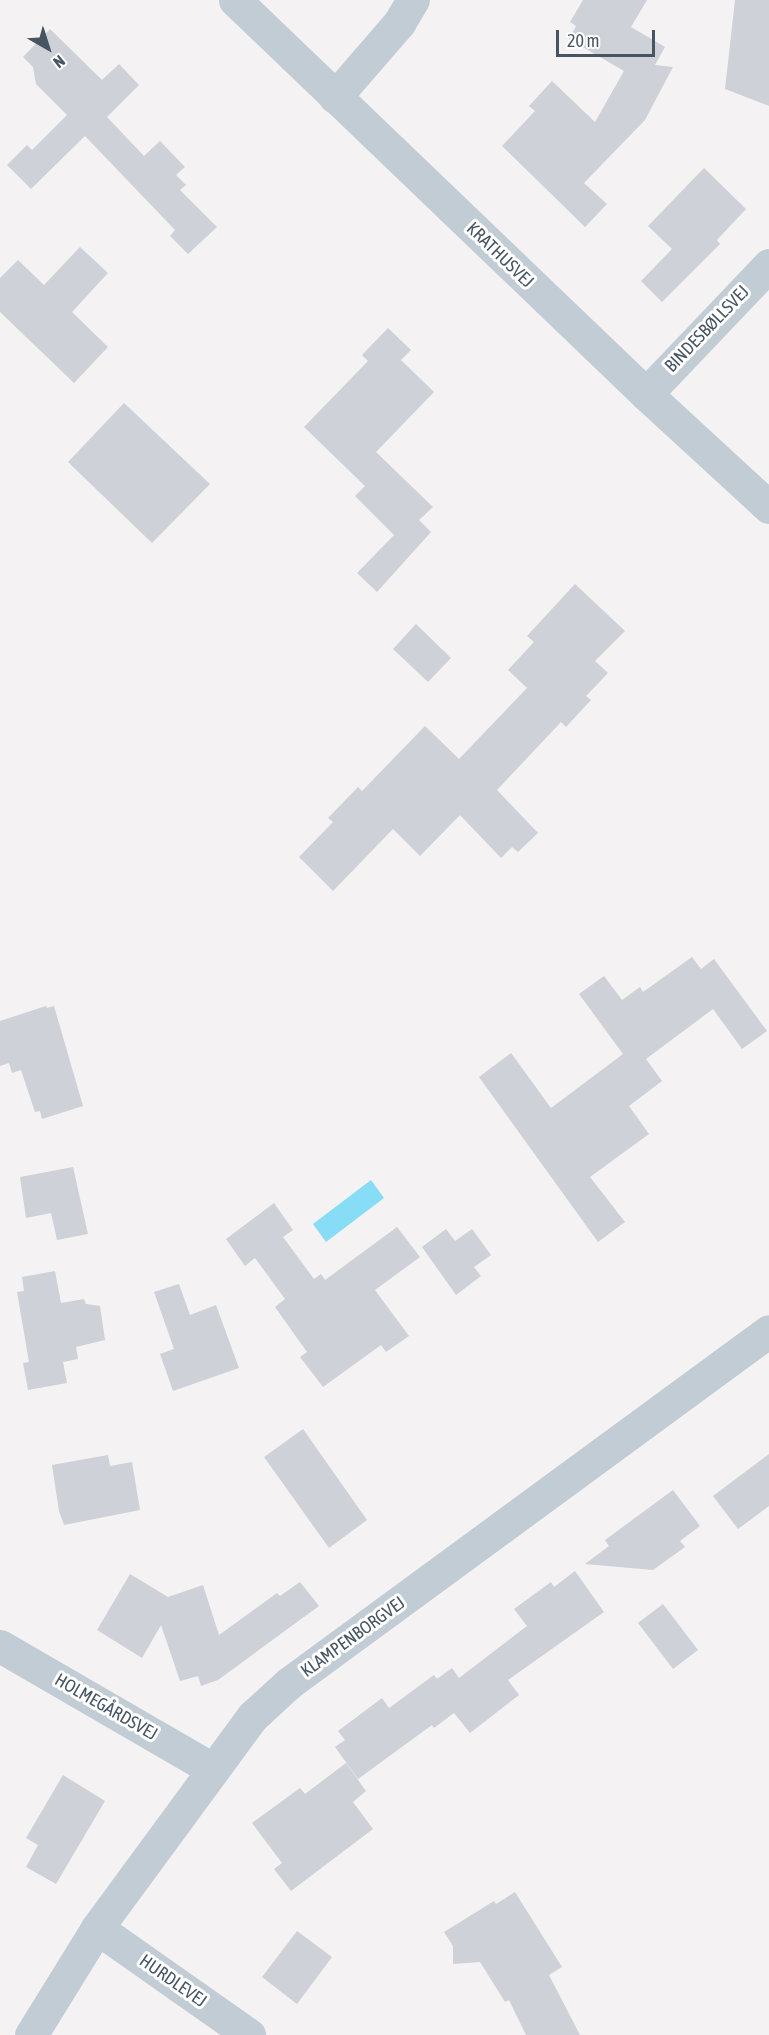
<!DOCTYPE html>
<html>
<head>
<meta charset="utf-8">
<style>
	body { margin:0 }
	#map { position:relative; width:769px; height:2035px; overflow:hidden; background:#f4f2f2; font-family:"Asap Condensed",sans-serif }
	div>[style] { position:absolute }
	.water>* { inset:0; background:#87ddf5 }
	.building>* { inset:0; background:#ced1d8 }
	.minor>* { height:33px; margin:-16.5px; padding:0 16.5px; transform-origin:16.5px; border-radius:16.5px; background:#c2ccd5 }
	span { translate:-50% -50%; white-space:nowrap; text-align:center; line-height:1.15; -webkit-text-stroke:6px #fff; paint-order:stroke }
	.street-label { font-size:18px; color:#475562 }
	.north { position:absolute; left:18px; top:18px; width:60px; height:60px; -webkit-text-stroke:4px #fff; paint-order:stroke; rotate:141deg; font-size:16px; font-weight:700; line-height:24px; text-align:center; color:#475562 }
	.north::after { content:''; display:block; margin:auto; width:21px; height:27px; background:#475562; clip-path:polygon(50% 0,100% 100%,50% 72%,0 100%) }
	.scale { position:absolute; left:556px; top:30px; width:99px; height:27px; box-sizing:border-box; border:3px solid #475562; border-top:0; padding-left:8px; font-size:18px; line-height:21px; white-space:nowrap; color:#475562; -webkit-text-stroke:4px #fff; paint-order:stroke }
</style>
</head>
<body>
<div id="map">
	<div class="water">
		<div style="clip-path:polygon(371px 1180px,384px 1198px,326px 1242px,313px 1224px)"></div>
	</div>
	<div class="building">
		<div style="clip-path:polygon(583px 0,647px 0,631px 27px,665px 47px,655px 65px,673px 67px,645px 120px,584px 183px,607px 204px,585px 227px,502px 146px,535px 111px,529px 106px,552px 81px,595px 122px,624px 71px,569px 39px,576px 26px,570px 22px)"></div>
		<div style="clip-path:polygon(735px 0,769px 0,769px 106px,725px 89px)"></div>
		<div style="clip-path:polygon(50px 29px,102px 80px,119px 64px,139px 85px,107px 117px,144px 156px,160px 141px,185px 167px,176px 175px,186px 185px,180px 190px,217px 227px,188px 254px,170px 236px,175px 230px,85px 136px,31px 189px,7px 165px,27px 145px,32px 150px,67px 115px,36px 84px,33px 67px,23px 57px)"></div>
		<div style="clip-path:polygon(704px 168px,746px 209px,717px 240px,720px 244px,662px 302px,641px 281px,672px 249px,648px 226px)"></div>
		<div style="clip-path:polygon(80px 247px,108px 273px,72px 312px,108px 347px,74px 383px,0 312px,0 278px,18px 260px,44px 285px)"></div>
		<div style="clip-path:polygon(388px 328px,411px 350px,401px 360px,434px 392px,376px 452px,433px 507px,419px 520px,431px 532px,377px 592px,357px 573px,394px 535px,355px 496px,365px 486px,304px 427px,368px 361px,362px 355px)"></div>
		<div style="clip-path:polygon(124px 403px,210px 484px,152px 543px,68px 462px)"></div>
		<div style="clip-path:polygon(575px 584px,625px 631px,595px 661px,608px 673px,586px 696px,591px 700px,566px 727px,561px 722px,497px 790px,538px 833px,518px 852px,512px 847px,501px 858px,460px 815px,420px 856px,393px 829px,333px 891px,299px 857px,333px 822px,328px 818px,358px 787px,362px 791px,425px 726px,459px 759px,527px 688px,508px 670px,534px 642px,527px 636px)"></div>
		<div style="clip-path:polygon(416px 624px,451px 658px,428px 682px,393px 649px)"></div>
		<div style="clip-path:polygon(692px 957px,701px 969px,714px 959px,767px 1031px,742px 1049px,713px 1009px,646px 1059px,662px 1081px,629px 1106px,649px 1134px,590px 1177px,625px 1222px,598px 1242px,479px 1077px,511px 1053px,551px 1108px,623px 1054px,579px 994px,604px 976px,622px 1000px,640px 987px,643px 992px)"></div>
		<div style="clip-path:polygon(46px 1006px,47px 1008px,54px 1006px,83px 1106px,42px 1119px,40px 1111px,35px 1112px,21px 1070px,12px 1073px,9px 1063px,0 1066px,0 1021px)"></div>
		<div style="clip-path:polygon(73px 1167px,88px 1234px,57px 1240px,51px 1213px,26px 1218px,20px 1177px)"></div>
		<div style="clip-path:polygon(274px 1203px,293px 1230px,283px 1237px,314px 1279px,321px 1274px,325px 1280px,397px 1227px,420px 1257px,375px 1290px,409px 1336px,386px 1352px,381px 1345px,323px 1387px,300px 1357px,307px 1352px,275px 1307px,285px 1299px,255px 1258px,245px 1266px,226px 1239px)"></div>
		<div style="clip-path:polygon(446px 1229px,455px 1241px,472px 1229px,491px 1255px,474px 1267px,481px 1276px,456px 1295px,422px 1247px)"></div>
		<div style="clip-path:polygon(55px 1271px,61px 1303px,84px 1299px,86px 1304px,100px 1306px,105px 1340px,76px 1347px,78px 1359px,63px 1362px,67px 1383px,28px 1390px,23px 1363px,29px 1362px,17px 1292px,24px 1291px,22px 1277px)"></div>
		<div style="clip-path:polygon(179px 1284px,190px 1315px,216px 1305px,239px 1368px,173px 1391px,160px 1354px,174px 1349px,154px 1292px)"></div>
		<div style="clip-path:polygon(303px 1429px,367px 1520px,329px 1548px,264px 1457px)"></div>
		<div style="clip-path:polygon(769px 1454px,769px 1506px,738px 1529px,713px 1496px)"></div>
		<div style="clip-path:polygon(108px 1455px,110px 1466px,132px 1462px,140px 1510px,64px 1525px,59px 1511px,52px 1465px)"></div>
		<div style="clip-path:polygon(673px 1490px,700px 1526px,680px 1541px,685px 1547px,653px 1570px,585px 1564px,609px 1546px,605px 1540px)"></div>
		<div style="clip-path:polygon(575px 1571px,604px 1612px,508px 1680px,519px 1695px,470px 1733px,454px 1713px,434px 1728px,432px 1725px,358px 1779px,335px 1747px,345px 1740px,338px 1731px,382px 1698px,389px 1708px,434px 1675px,437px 1679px,452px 1668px,459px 1678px,527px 1626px,514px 1609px,551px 1582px,554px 1587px)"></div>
		<div style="clip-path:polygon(130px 1574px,168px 1597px,203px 1585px,219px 1635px,277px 1593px,280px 1596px,300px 1582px,319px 1606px,218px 1680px,201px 1686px,198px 1676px,180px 1681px,161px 1625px,142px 1658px,97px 1630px)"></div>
		<div style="clip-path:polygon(663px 1604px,698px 1650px,673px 1669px,638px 1623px)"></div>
		<div style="clip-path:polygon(346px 1763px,366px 1791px,353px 1802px,373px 1829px,291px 1891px,274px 1869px,282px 1863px,252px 1823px,300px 1788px,305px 1794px)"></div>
		<div style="clip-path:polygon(63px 1775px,105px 1801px,56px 1884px,26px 1867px,38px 1845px,26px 1838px)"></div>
		<div style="clip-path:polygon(515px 1892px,562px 1967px,549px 1975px,580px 2035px,526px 2035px,509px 2000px,505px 2002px,480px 1962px,453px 1964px,453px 1946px,444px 1932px,494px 1901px,496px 1904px)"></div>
		<div style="clip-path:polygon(297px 1931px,332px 1957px,297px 2004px,262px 1977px)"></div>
	</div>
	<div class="minor">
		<div style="left:235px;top:0;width:569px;rotate:43.79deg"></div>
		<div style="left:646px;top:394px;width:167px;rotate:42.6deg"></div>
		<div style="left:335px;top:97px;width:98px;rotate:-49.1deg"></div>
		<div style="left:399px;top:23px;width:27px;rotate:-59deg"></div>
		<div style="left:646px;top:394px;width:178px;rotate:-46.4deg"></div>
		<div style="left:0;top:1646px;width:245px;rotate:30.1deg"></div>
		<div style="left:97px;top:1928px;width:186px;rotate:35.1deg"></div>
		<div style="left:31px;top:2035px;width:126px;rotate:-58.3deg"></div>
		<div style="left:97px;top:1928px;width:263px;rotate:-53.7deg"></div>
		<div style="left:253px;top:1716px;width:49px;rotate:-42.5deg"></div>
		<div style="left:289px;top:1683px;width:595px;rotate:-36.25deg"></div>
	</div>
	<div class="street-label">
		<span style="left:500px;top:255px;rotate:44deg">KRATHUSVEJ</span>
		<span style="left:707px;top:329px;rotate:-46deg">BINDESBØLLSVEJ</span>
		<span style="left:353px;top:1637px;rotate:-36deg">KLAMPENBORGVEJ</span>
		<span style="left:106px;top:1707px;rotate:30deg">HOLMEGÅRDSVEJ</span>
		<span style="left:173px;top:1981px;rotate:35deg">HURDLEVEJ</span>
	</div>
	<div class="north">N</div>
	<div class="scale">20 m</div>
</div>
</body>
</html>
